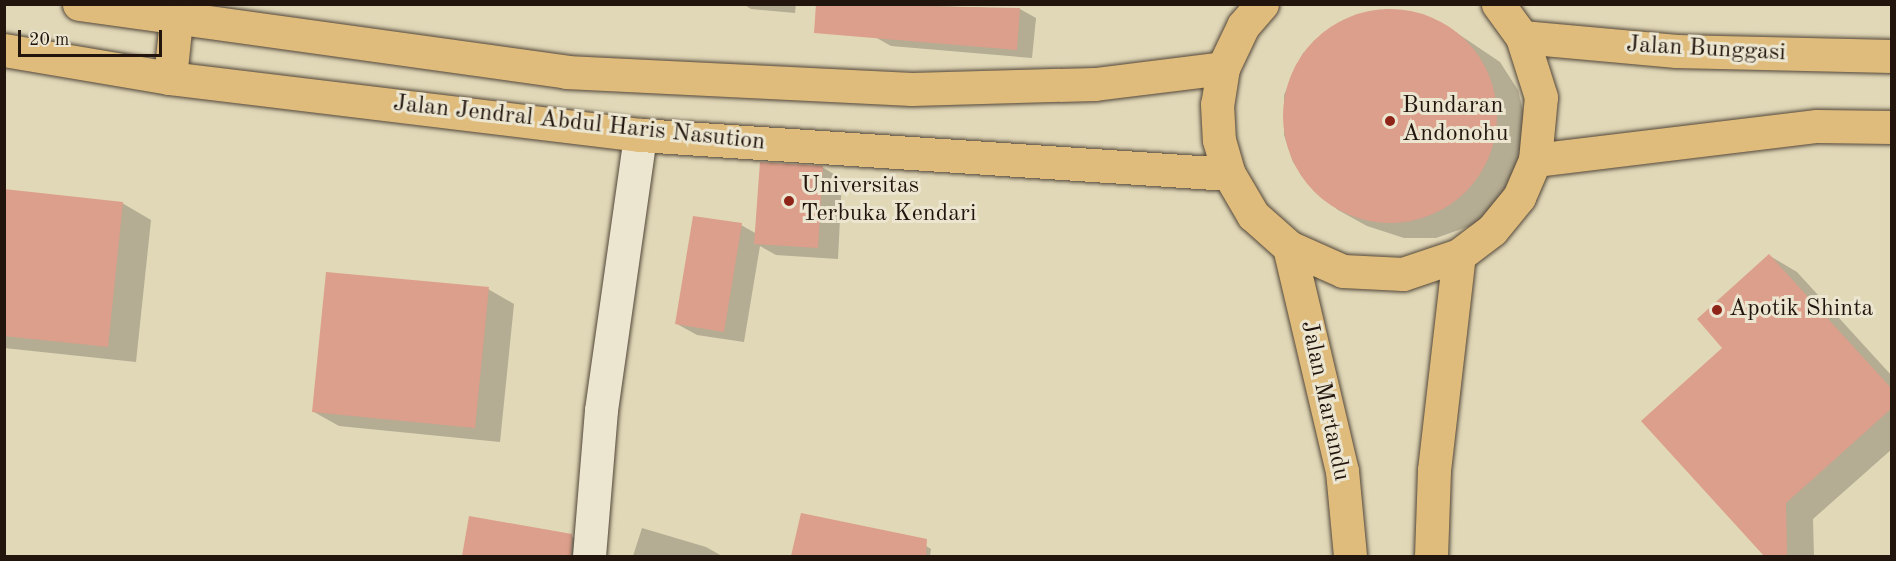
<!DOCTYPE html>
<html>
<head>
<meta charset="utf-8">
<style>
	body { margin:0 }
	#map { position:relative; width:1896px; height:561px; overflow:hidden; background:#e1d8b8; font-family:"Old Standard TT",serif }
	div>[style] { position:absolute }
	.shadow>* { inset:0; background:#0003 }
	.building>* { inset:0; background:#dc9f8b }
	.round { border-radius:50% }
	.roads { filter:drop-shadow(0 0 2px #524638) drop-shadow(0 0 2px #524638) }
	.minor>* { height:33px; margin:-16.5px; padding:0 16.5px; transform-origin:16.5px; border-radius:16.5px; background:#ece6d1 }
	.highway>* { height:33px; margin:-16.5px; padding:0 16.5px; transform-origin:16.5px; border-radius:16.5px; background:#e0bc7c }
	.dots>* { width:16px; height:16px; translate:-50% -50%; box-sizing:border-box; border:3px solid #ece6d1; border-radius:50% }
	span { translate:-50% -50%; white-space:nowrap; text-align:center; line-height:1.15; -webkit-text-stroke:6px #ece6d1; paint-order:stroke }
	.street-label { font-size:24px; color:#22150d }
	.poi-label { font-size:24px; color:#22150d }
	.left { translate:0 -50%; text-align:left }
	.frame { position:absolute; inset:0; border:6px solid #22150d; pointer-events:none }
	.scale { position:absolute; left:18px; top:30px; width:144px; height:27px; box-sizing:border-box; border:3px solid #22150d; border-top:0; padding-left:8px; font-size:18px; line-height:21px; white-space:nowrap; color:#22150d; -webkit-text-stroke:4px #ece6d1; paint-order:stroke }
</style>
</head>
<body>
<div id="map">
	<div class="shadow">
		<div style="clip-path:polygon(743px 4px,796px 4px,795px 13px,751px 9px)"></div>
		<div style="clip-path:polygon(878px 4px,1020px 9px,1036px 18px,1032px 58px,891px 46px,875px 37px)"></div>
		<div style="clip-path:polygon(1387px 9px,1423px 15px,1445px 25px,1500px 62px,1518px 90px,1526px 123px,1522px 164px,1503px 200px,1473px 225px,1436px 238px,1404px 238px,1367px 226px,1338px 210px,1311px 187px,1293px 162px,1284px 135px,1284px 95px,1303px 53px,1343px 20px)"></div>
		<div style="clip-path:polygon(822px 167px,842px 179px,838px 259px,776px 255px,760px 246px,744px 342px,697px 335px,677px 324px,741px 225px,757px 234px)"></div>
		<div style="clip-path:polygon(4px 191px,122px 203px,151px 220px,136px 362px,4px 348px)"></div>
		<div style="clip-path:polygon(1770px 256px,1797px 272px,1892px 376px,1892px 449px,1813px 519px,1814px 556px,1766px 556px,1643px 421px,1724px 348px)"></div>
		<div style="clip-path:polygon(488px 289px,514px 304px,500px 442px,339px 426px,314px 412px)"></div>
		<div style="clip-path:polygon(802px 514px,911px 537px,931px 549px,930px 556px,793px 556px)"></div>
		<div style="clip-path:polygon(470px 518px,571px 536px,597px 550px,598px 556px,463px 556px)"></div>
		<div style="clip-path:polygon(642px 528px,706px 547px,722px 556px,633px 556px)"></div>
	</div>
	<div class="building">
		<div style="clip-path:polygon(816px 4px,1020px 8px,1017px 50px,814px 33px)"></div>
		<div class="round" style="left:1283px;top:9px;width:214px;height:214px"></div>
		<div style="clip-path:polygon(760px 162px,823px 166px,818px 248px,754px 244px)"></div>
		<div style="clip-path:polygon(4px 189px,123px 202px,108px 347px,4px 336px)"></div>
		<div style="clip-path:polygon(693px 216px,742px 223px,724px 332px,675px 324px)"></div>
		<div style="clip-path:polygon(1769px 254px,1892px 389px,1892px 408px,1786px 503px,1787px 556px,1764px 556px,1641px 421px,1722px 348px,1697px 319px)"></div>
		<div style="clip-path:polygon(326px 272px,489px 287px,475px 428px,312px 412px)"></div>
		<div style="clip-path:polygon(801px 513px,927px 539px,926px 556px,791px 556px)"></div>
		<div style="clip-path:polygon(469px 516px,572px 534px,571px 556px,462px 556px)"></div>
	</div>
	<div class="roads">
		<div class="minor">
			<div style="left:589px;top:556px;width:146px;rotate:-85.3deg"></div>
			<div style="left:601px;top:410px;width:278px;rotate:-81.9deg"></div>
		</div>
		<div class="highway">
			<div style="left:79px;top:4px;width:492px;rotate:7.9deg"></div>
			<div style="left:566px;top:72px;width:346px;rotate:2.8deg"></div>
			<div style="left:912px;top:89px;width:183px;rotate:-1.6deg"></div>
			<div style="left:1095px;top:84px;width:129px;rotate:-7.1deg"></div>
			<div style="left:1262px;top:4px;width:29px;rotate:131deg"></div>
			<div style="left:1243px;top:26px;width:47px;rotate:115.5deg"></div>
			<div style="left:1223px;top:68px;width:36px;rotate:99deg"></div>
			<div style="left:1217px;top:104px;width:36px;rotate:87deg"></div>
			<div style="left:1219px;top:140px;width:35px;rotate:74deg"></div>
			<div style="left:1229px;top:174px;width:48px;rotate:59.7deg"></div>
			<div style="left:1253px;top:215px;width:48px;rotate:41.6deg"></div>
			<div style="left:1289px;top:247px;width:59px;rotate:24deg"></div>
			<div style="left:1343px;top:271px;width:60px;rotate:2.9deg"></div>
			<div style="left:1403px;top:274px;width:59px;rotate:-18.7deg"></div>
			<div style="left:1459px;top:255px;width:41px;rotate:-37.1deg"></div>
			<div style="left:1492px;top:230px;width:43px;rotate:-50.7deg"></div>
			<div style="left:1519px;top:197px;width:40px;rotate:-66.6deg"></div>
			<div style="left:1535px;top:160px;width:63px;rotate:-84.6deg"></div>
			<div style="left:1541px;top:97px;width:63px;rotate:-107.6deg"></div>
			<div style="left:1522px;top:37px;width:41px;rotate:-126deg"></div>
			<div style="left:1522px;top:37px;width:155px;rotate:5.2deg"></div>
			<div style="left:1676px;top:51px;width:216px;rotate:1.3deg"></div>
			<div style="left:4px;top:50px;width:168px;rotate:9.6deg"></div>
			<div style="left:170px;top:78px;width:473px;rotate:6.9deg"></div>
			<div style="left:640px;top:135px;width:590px;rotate:3.79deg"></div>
			<div style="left:170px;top:78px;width:58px;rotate:-84.1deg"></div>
			<div style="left:1535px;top:160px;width:284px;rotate:-6.9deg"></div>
			<div style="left:1817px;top:126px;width:75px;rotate:0.8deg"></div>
			<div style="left:1289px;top:247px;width:230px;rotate:76.7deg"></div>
			<div style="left:1342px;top:471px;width:85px;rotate:84.6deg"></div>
			<div style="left:1431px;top:556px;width:86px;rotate:-88deg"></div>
			<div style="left:1434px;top:470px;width:216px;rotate:-83.4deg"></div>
		</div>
	</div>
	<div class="dots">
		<div style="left:1390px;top:121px;background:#8f2418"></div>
		<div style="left:789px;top:201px;background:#8f2418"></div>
		<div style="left:1717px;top:310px;background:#8f2418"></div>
	</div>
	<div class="street-label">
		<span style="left:1706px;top:50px;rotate:3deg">Jalan Bunggasi</span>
		<span style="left:579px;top:124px;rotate:6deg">Jalan Jendral Abdul Haris Nasution</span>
		<span style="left:1324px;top:401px;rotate:78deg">Jalan Martandu</span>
	</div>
	<div class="poi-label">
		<span class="left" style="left:1402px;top:121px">Bundaran<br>Andonohu</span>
		<span class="left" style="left:801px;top:201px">Universitas<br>Terbuka Kendari</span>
		<span class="left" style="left:1729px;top:310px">Apotik Shinta</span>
	</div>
	<div class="frame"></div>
	<div class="scale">20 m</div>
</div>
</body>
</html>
